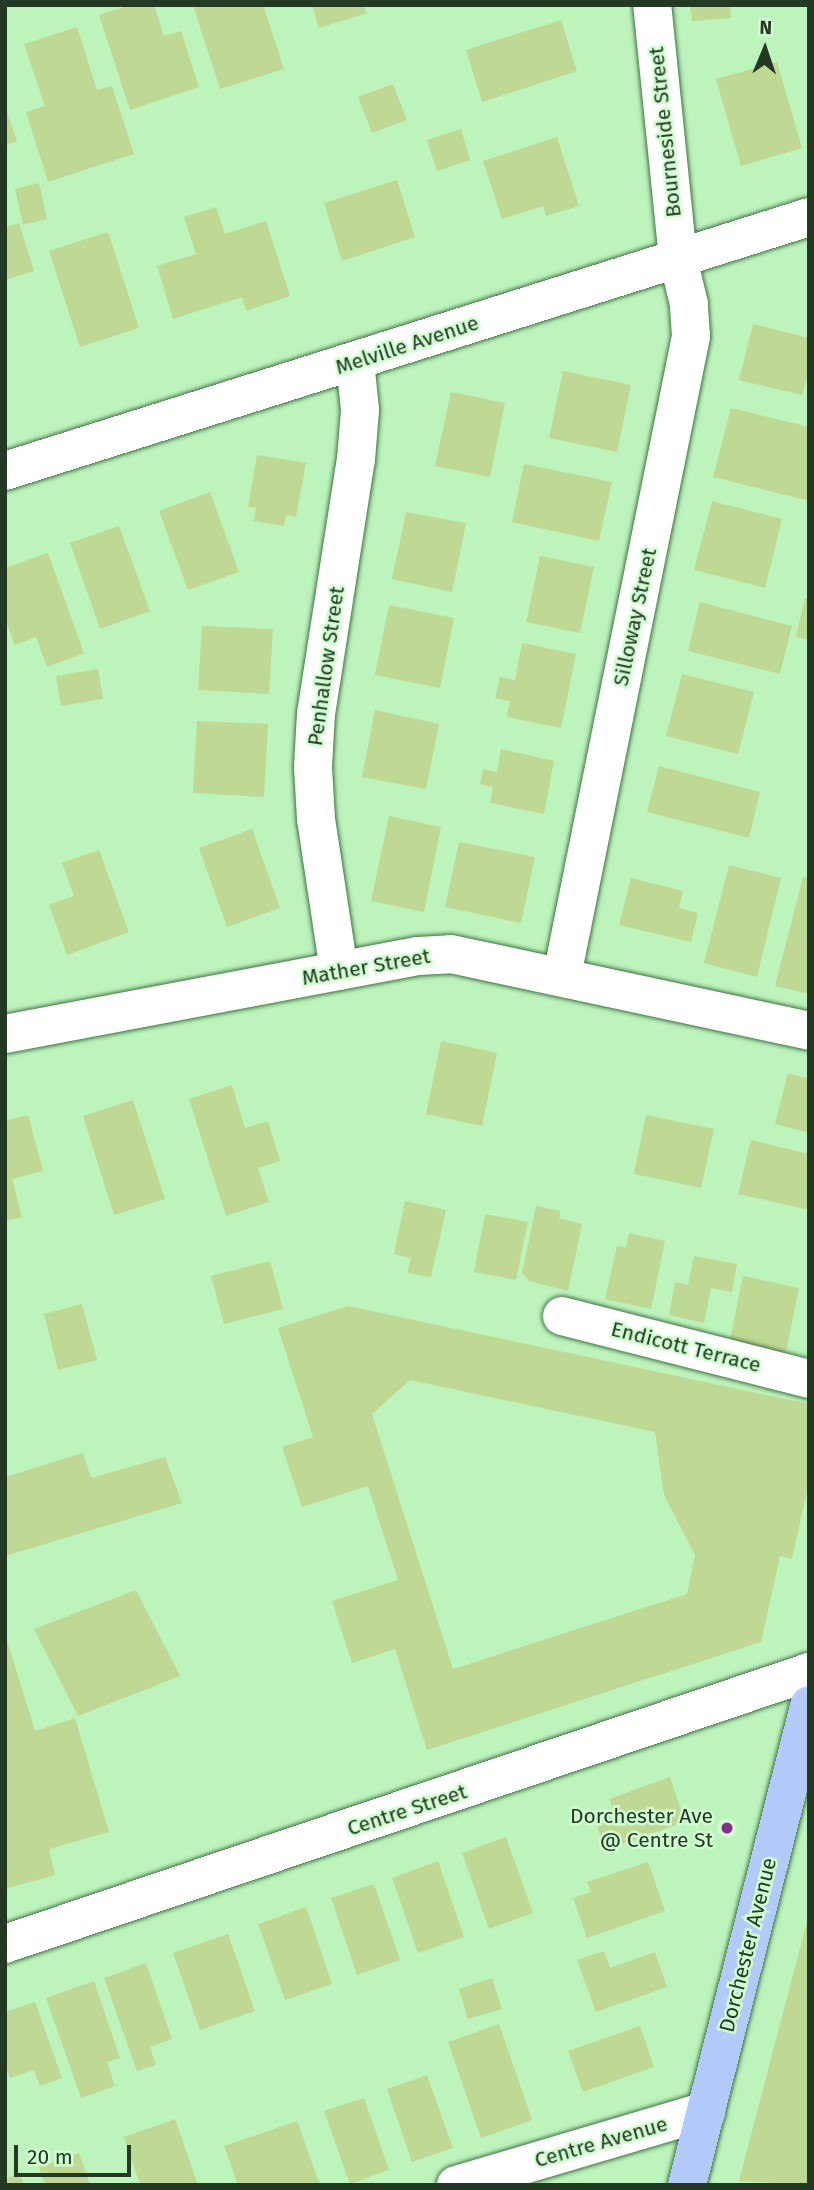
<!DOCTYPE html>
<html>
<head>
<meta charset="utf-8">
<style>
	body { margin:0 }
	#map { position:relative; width:814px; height:2190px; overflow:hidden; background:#bcf4bc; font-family:"Fira Sans",sans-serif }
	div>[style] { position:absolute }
	.building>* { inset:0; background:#bfd994 }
	.roads { filter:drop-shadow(0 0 2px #3f7341) drop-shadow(0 0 2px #3f7341) }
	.minor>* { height:38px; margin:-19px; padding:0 19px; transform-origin:19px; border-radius:19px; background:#fff }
	.tertiary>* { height:38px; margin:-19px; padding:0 19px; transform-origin:19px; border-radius:19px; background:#fff }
	.primary>* { height:38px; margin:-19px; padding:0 19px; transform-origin:19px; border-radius:19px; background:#b3cafd }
	.dots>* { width:19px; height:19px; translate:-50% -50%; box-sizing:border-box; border:4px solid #d1fed1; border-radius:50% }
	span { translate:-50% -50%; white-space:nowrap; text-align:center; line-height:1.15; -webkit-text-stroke:5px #d1fed1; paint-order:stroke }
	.street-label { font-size:21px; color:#233923 }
	.poi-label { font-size:21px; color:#233923 }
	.right { translate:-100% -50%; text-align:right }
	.frame { position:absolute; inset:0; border:7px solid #233923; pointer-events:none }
	.north { position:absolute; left:730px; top:14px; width:70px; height:70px; -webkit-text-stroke:5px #d1fed1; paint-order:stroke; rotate:2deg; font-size:19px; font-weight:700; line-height:28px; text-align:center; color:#233923 }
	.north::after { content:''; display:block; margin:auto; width:24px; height:32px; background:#233923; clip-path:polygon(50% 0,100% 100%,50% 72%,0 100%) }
	.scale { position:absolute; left:14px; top:2145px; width:117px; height:32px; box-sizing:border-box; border:4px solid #233923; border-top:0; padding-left:9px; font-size:21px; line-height:24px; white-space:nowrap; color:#233923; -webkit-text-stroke:5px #d1fed1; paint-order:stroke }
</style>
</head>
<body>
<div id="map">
	<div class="building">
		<div style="clip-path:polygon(130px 5px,154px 5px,164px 36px,181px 31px,199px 87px,130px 110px,99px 15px)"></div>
		<div style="clip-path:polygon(193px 5px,263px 5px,284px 69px,220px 89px)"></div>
		<div style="clip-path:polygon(312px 5px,364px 5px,367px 13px,319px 28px)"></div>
		<div style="clip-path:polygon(690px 5px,730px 5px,731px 18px,692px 21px)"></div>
		<div style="clip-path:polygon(561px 20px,577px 71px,482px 102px,466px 50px)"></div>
		<div style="clip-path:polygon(77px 27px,97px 90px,112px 86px,134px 154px,48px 182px,26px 112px,45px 106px,24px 44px)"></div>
		<div style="clip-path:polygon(777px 62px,802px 148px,741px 166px,716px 79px)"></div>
		<div style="clip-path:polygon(393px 84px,407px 120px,372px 133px,358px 97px)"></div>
		<div style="clip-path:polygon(5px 106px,17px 141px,5px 145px)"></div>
		<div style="clip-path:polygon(461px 129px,470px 160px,437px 171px,427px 140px)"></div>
		<div style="clip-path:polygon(557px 137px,579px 206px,546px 216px,543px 206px,502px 219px,483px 161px)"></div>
		<div style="clip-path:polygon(397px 180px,415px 237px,342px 261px,324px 203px)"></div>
		<div style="clip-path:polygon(39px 183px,47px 219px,23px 225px,15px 189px)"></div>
		<div style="clip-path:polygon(216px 207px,225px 234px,266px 221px,290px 296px,246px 311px,242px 297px,173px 319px,157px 266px,196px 254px,184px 217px)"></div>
		<div style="clip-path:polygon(19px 223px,34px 271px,5px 280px,5px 227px)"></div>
		<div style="clip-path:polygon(108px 232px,139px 328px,80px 347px,49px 251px)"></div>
		<div style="clip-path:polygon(753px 324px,809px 338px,809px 372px,802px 395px,739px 380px)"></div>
		<div style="clip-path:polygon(563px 371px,631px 385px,617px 452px,549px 438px)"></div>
		<div style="clip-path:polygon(451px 392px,505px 403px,490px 477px,435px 466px)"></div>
		<div style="clip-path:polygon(731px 408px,809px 427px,809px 501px,713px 477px)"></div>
		<div style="clip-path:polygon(257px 455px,306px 463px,296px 517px,286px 515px,284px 526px,254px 521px,256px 508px,248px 507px)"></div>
		<div style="clip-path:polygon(524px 464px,612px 482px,599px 541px,512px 522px)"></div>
		<div style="clip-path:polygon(210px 492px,239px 572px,188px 590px,159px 511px)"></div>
		<div style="clip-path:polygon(712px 501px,782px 519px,765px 588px,694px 570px)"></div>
		<div style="clip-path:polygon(406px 512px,466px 523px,452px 592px,392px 579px)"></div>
		<div style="clip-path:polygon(119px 526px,150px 611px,100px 629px,70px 543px)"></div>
		<div style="clip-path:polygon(48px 553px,84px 653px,47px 667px,36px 637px,15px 645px,5px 619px,5px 568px)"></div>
		<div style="clip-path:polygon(540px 556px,594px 567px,580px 633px,526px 622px)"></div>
		<div style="clip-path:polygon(805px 598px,809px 599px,809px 640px,796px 637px)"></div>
		<div style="clip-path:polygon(700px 602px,792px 626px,780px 674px,688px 651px)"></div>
		<div style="clip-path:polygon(389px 605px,454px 618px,440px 688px,375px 675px)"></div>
		<div style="clip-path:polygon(202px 626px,273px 629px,269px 694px,198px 690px)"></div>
		<div style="clip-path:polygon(522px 643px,576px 654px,561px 728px,507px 717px,510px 701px,495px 698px,500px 677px,515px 680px)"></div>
		<div style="clip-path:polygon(98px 669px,103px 699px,61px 706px,56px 676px)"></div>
		<div style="clip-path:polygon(682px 674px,754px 692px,738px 754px,666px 736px)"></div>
		<div style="clip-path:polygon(375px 710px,439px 724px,426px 789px,362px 777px)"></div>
		<div style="clip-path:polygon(197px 721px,268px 724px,264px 797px,193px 793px)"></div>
		<div style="clip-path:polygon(501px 749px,554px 761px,544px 814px,490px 803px,493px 787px,480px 784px,483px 769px,497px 772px)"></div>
		<div style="clip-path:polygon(659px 766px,760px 792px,749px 838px,647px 812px)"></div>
		<div style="clip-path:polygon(389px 816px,441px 827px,424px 912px,371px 901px)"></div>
		<div style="clip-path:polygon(252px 829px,280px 908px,227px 927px,199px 848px)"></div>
		<div style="clip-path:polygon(459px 842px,535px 857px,521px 923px,445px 907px)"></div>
		<div style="clip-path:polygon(99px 850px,129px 932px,67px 955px,49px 905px,74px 896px,62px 863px)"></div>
		<div style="clip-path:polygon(729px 865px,781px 878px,757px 977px,704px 963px)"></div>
		<div style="clip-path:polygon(803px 877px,809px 878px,809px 994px,775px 986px)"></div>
		<div style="clip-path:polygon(631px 878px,683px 891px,679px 908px,698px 913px,691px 942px,619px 925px)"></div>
		<div style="clip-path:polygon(441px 1041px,497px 1053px,482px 1126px,426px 1114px)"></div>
		<div style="clip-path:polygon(788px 1073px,809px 1079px,809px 1133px,775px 1124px)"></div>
		<div style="clip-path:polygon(232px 1085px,245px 1128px,268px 1121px,280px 1161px,258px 1168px,269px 1202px,226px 1216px,189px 1099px)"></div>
		<div style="clip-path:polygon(133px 1100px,165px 1199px,114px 1215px,83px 1116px)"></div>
		<div style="clip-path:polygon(28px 1115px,43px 1171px,12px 1179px,22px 1217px,5px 1221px,5px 1121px)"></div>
		<div style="clip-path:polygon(646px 1115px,714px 1129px,701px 1188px,634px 1174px)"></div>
		<div style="clip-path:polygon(751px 1140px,809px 1154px,809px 1210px,738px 1194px)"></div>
		<div style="clip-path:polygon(405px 1201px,446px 1210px,431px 1277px,407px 1273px,411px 1258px,394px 1254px)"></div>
		<div style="clip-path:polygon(536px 1206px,561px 1211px,559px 1218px,582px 1224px,568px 1291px,529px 1281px,522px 1273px)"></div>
		<div style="clip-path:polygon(485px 1214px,528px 1222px,516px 1280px,474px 1272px)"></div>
		<div style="clip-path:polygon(629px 1233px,665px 1241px,651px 1309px,605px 1299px,617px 1246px,626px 1247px)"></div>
		<div style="clip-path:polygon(694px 1256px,737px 1264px,732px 1292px,711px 1288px,704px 1323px,669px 1315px,675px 1282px,688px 1285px)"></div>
		<div style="clip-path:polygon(270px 1261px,283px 1309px,224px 1324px,211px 1276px)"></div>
		<div style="clip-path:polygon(743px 1276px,799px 1288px,785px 1357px,729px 1345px)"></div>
		<div style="clip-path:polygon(82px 1304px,97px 1360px,58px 1370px,44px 1314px)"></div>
		<div style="clip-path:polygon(evenodd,348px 1306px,809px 1404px,809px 1482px,792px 1559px,780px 1556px,761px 1642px,427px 1750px,395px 1649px,352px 1663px,332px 1601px,398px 1580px,368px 1486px,302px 1507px,282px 1447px,313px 1437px,278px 1328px,348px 1306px,410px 1380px,655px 1432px,664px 1495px,695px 1555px,687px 1594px,453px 1669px,372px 1414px,410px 1380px)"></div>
		<div style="clip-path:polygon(83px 1453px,91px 1478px,165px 1457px,182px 1503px,5px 1556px,5px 1477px)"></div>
		<div style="clip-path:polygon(136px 1590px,180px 1676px,78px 1716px,34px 1629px)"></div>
		<div style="clip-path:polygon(5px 1634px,35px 1731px,75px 1718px,109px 1832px,49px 1849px,55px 1875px,5px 1889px)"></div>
		<div style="clip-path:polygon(670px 1777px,685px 1822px,605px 1850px,594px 1817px,613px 1811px,609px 1799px)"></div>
		<div style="clip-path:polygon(506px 1837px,533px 1913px,489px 1929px,462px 1853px)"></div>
		<div style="clip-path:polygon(438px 1861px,464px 1937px,418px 1953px,392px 1878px)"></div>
		<div style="clip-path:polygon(648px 1862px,665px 1911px,587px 1938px,573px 1898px,591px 1892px,587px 1882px)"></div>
		<div style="clip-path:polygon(374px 1884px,400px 1960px,357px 1975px,331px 1898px)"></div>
		<div style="clip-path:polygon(306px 1907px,332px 1984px,285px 2000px,258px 1924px)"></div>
		<div style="clip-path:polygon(808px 1918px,809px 2185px,739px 2181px,774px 2047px)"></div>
		<div style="clip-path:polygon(228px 1934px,255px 2011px,200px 2030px,173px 1953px)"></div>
		<div style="clip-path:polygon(604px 1951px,610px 1968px,655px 1952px,667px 1987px,596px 2012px,577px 1960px)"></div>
		<div style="clip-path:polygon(146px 1963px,172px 2039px,150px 2047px,156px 2065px,137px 2071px,104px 1978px)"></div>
		<div style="clip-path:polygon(492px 1978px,502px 2009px,468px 2019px,459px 1989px)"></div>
		<div style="clip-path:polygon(94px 1981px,120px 2058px,107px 2062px,115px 2086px,81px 2098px,46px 1998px)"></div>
		<div style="clip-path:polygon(35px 2002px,62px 2078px,40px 2086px,34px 2070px,10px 2078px,5px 2064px,5px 2012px)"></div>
		<div style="clip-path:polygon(499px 2024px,532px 2120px,481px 2138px,448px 2042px)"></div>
		<div style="clip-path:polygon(640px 2026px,654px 2067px,583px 2092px,568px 2051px)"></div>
		<div style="clip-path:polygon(427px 2075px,453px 2148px,412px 2162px,387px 2089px)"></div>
		<div style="clip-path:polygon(364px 2098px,389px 2170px,350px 2184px,324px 2111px)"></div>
		<div style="clip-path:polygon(175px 2119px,198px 2185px,140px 2185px,124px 2137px)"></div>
		<div style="clip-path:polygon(297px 2121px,320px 2185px,238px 2185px,224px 2146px)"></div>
		<div style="clip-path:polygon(79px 2153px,90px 2185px,45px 2185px,39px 2167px)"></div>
		<div style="clip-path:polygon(20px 2173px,24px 2185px,5px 2185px,5px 2179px)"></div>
	</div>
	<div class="roads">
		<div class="minor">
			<div style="left:339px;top:971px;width:154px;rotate:-98.6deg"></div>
			<div style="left:316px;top:819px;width:52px;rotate:-93.3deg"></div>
			<div style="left:313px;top:767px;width:53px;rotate:-86.8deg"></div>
			<div style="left:316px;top:714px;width:257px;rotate:-81.1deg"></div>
			<div style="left:356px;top:460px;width:50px;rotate:-85.4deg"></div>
			<div style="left:360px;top:410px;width:49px;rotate:-95.8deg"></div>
			<div style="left:562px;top:976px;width:653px;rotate:-78.6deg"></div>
			<div style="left:691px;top:336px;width:32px;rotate:-94deg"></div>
			<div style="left:689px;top:304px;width:46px;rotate:-103.7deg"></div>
			<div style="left:678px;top:259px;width:255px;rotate:-95.8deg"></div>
			<div style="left:5px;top:1034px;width:420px;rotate:-10.7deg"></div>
			<div style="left:418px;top:956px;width:33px;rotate:-3deg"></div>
			<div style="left:451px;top:954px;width:366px;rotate:12.1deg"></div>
			<div style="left:562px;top:1316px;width:255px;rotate:14.3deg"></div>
			<div style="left:5px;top:1944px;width:849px;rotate:-18.69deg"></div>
			<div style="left:456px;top:2185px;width:261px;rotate:-16.5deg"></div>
		</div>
		<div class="tertiary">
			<div style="left:5px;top:471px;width:843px;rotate:-17.53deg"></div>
		</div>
		<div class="primary">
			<div style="left:687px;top:2185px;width:495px;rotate:-75.7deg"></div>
		</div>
	</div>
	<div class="dots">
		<div style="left:727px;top:1828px;background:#8b2a93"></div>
	</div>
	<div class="street-label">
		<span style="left:665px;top:132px;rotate:-96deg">Bourneside Street</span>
		<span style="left:407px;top:345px;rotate:-18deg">Melville Avenue</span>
		<span style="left:635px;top:617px;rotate:-78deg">Silloway Street</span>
		<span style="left:326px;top:666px;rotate:-82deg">Penhallow Street</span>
		<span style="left:366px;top:967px;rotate:-10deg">Mather Street</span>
		<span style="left:686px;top:1347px;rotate:14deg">Endicott Terrace</span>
		<span style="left:407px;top:1810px;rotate:-18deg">Centre Street</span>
		<span style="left:748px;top:1945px;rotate:-76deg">Dorchester Avenue</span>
		<span style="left:601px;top:2142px;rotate:-16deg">Centre Avenue</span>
	</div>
	<div class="poi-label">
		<span class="right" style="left:713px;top:1828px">Dorchester Ave<br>@ Centre St</span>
	</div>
	<div class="frame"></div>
	<div class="north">N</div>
	<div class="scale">20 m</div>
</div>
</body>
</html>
